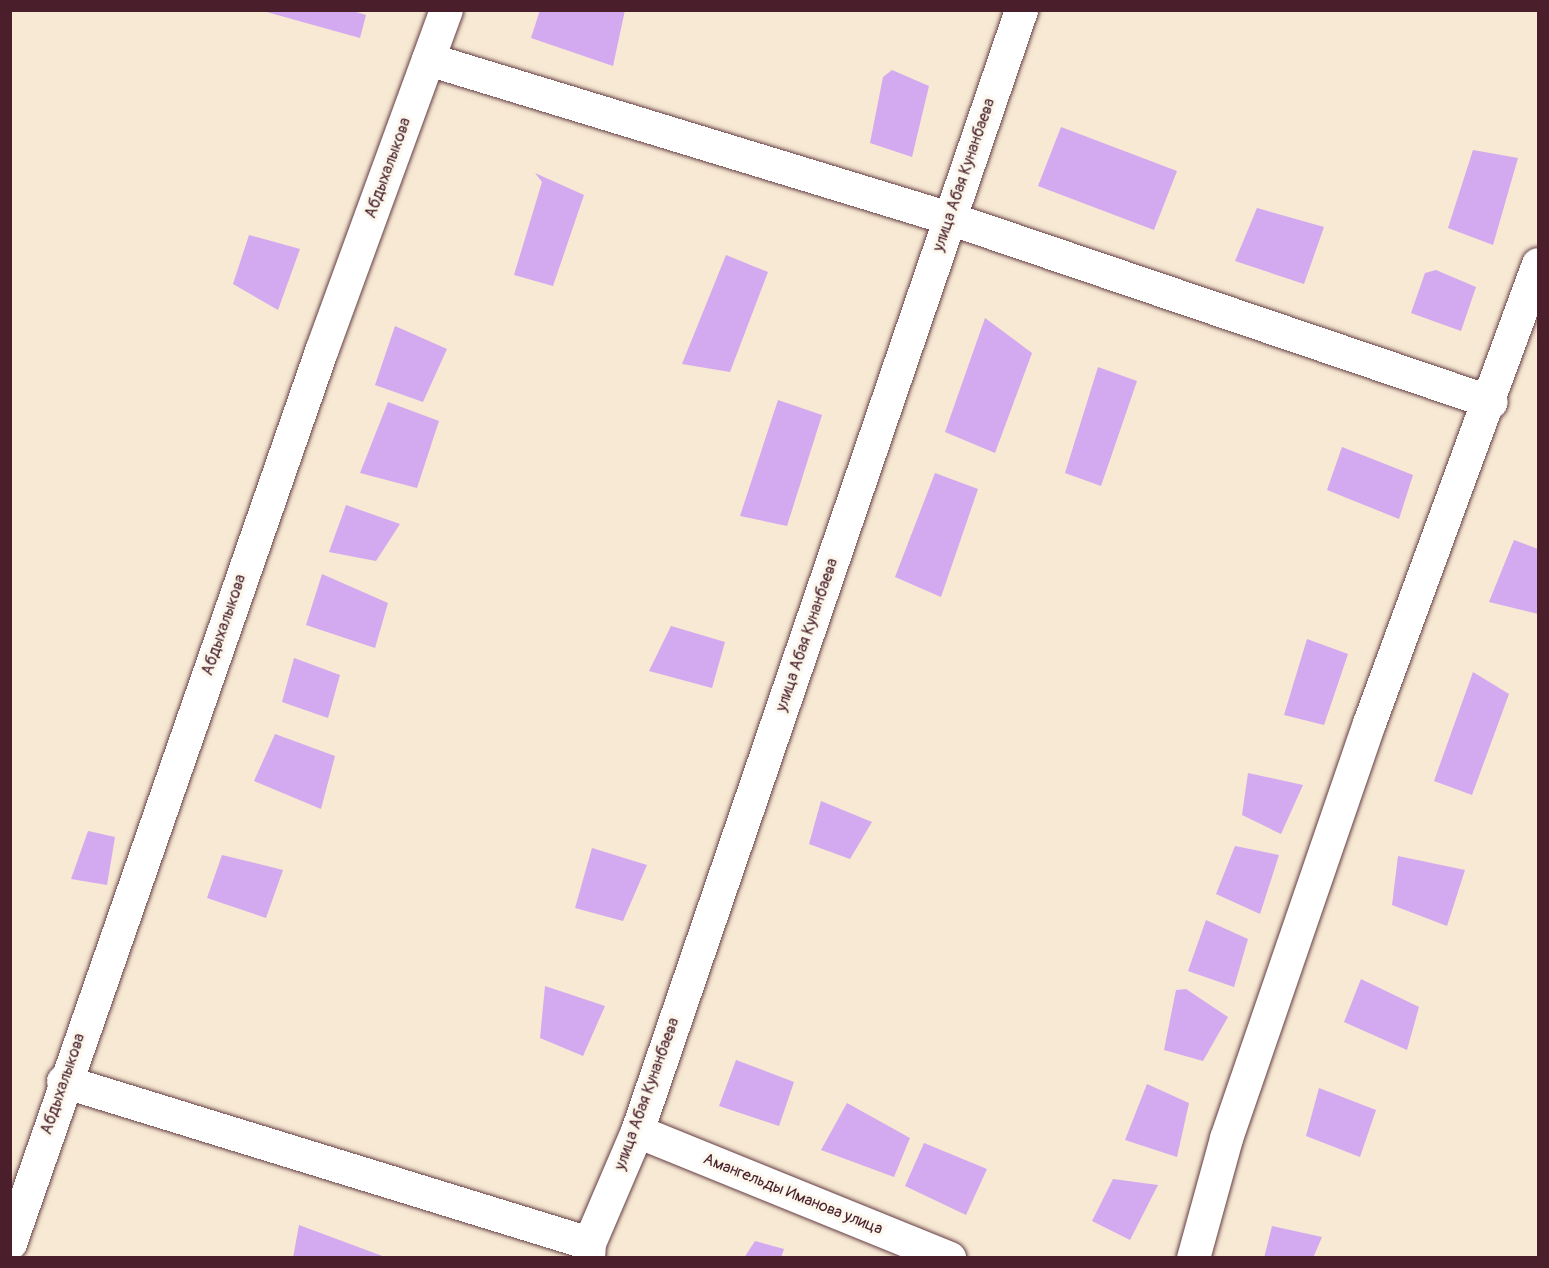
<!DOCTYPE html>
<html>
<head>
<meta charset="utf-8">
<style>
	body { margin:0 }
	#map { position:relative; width:1549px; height:1268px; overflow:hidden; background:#f7e9d3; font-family:Pangolin,sans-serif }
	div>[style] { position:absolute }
	.building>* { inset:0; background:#d3aaef }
	.roads { filter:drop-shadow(0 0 2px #643d44) drop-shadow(0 0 2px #643d44) }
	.minor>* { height:33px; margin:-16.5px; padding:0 16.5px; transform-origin:16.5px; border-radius:16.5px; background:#fff }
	span { translate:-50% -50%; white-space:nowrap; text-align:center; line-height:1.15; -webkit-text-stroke:6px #fbf7ec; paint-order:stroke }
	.street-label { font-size:16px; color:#4a1f2b }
	.frame { position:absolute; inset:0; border:12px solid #4a1f2b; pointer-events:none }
</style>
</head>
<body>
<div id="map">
	<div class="building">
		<div style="clip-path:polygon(350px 10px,366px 15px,360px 38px,263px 11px)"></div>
		<div style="clip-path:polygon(540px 10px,625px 10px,613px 66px,531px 38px)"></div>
		<div style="clip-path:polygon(892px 70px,929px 86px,912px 157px,870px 143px,883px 77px)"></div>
		<div style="clip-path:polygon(1061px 127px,1177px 171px,1154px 230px,1038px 186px)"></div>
		<div style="clip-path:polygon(1473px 150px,1518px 158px,1493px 245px,1448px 228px)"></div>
		<div style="clip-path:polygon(535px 173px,584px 195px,553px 286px,514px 275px,542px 182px)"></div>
		<div style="clip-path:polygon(1257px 208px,1324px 227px,1304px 284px,1235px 261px)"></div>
		<div style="clip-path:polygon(249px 235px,300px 249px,278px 310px,233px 284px)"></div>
		<div style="clip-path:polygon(726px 255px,768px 272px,730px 372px,682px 364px)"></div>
		<div style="clip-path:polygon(1436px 270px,1476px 287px,1461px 331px,1411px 313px,1425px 273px)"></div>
		<div style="clip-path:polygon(985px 318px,1032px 353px,995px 453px,945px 432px)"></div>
		<div style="clip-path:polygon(395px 326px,447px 349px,423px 402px,375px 385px)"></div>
		<div style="clip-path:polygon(1098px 367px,1137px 381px,1101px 486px,1065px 473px)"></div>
		<div style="clip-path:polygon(778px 400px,822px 415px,787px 526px,740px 516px)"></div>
		<div style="clip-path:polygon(388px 402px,439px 421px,417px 488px,360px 473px)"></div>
		<div style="clip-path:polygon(1342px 447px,1413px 475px,1399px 519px,1327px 490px)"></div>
		<div style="clip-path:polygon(935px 473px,978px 489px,941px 597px,895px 577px)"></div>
		<div style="clip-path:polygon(346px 505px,400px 524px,376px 561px,329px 552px)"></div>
		<div style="clip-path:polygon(1514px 540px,1538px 549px,1538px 614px,1489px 602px)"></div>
		<div style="clip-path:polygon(322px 574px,388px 603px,375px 648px,306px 625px)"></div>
		<div style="clip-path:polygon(671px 626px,725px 642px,712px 688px,649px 671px)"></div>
		<div style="clip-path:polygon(1307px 639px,1348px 654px,1324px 725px,1284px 715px)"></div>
		<div style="clip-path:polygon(294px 658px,340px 675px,328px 718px,282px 702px)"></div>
		<div style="clip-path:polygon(1473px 672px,1509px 694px,1472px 795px,1434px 781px)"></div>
		<div style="clip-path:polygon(275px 734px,335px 756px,321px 809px,254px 781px)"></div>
		<div style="clip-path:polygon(1248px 773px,1303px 785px,1281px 834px,1242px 815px)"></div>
		<div style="clip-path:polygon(821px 801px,872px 822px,850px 859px,809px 844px)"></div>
		<div style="clip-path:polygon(88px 831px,115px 837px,107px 885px,71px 879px)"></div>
		<div style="clip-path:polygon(1235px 846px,1279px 855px,1260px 914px,1216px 894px)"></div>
		<div style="clip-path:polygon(592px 848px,647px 865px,623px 921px,575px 908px)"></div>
		<div style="clip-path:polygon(222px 855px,283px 870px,266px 918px,207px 898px)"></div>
		<div style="clip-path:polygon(1398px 856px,1465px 870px,1447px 926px,1392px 905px)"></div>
		<div style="clip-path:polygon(1206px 920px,1248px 939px,1234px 987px,1188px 971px)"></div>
		<div style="clip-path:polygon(1361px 979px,1419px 1007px,1407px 1050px,1344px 1022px)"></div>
		<div style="clip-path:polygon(545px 986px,605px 1006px,583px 1056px,540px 1038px)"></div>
		<div style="clip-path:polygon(1186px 989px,1228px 1017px,1203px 1061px,1164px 1050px,1176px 990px)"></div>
		<div style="clip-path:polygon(736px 1060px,794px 1082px,779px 1126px,719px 1106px)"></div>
		<div style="clip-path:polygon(1147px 1084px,1189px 1103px,1177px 1157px,1125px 1140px)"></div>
		<div style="clip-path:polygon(1319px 1088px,1376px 1110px,1360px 1157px,1306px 1136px)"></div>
		<div style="clip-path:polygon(847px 1103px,910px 1138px,894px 1177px,821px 1150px)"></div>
		<div style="clip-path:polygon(924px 1143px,987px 1169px,966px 1215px,905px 1186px)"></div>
		<div style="clip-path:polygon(1113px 1179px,1158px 1185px,1130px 1240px,1092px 1221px)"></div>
		<div style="clip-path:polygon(299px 1225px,385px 1257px,385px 1258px,293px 1258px)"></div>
		<div style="clip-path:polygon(1272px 1226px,1322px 1237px,1313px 1258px,1264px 1258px)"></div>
		<div style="clip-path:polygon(755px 1241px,784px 1249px,781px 1258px,744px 1258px)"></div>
	</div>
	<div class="roads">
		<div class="minor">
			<div style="left:428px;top:59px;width:545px;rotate:16.97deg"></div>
			<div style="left:949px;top:218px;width:572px;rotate:18.75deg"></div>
			<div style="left:63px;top:1081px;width:550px;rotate:17.12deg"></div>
			<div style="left:637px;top:1131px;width:337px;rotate:22.1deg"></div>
			<div style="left:10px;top:1243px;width:945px;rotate:-70.78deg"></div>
			<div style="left:321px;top:351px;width:363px;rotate:-69.9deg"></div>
			<div style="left:588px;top:1258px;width:15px;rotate:-86deg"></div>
			<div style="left:589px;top:1243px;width:122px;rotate:-66.8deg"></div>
			<div style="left:637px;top:1131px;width:1185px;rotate:-71.09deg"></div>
			<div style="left:1193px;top:1258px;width:124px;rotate:-74.6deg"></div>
			<div style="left:1226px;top:1138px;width:439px;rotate:-71deg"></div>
			<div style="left:1369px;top:723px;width:489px;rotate:-69.8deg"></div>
		</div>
	</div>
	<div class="street-label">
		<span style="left:388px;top:168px;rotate:-70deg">Абдыхалыкова</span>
		<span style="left:964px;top:175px;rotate:-71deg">улица Абая Кунанбаева</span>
		<span style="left:224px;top:625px;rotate:-71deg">Абдыхалыкова</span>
		<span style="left:807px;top:635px;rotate:-71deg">улица Абая Кунанбаева</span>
		<span style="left:63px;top:1084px;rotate:-71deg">Абдыхалыкова</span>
		<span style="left:647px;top:1094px;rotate:-70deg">улица Абая Кунанбаева</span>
		<span style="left:793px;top:1194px;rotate:22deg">Амангельды Иманова улица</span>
	</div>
	<div class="frame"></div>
</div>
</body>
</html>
